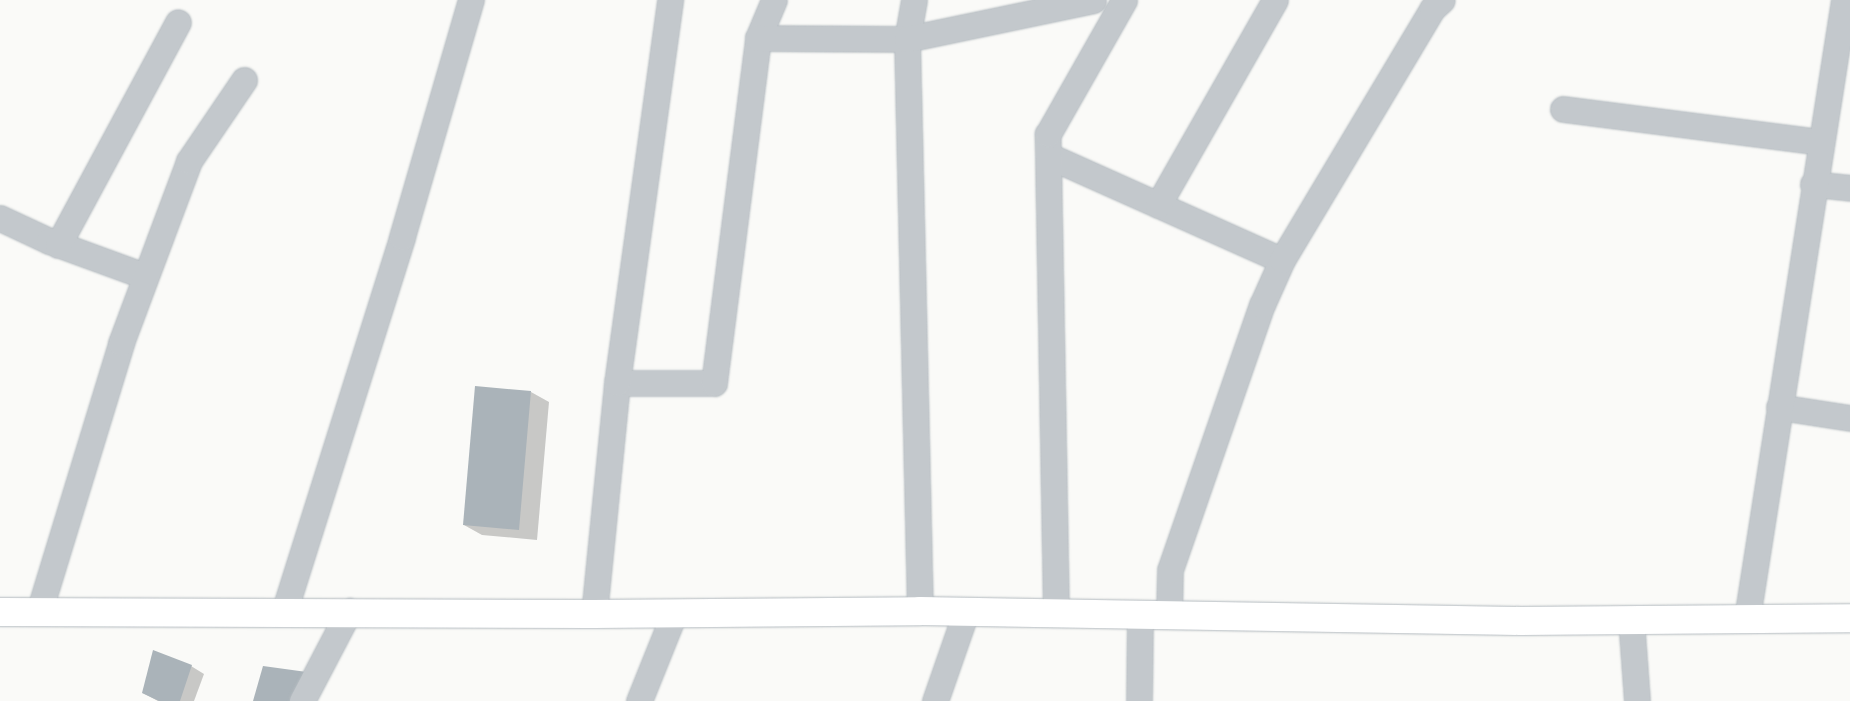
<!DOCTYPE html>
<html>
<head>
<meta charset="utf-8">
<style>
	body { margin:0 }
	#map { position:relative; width:1850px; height:701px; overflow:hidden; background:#fafaf8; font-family:Cabin,sans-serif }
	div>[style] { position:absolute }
	.shadow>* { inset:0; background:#0003 }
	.building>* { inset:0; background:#aab3b9 }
	.roads { filter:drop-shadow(0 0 1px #b3babf) drop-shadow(0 0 1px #b3babf) }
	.minor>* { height:25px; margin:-12.5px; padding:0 12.5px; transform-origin:12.5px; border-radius:12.5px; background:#c3c8cc }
	.secondary>* { height:28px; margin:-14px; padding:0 14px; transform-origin:14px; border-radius:14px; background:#fff }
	span { translate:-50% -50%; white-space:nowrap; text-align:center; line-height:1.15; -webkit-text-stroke:5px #fff; paint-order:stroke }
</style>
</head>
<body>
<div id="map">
	<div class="shadow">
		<div style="clip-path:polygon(531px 392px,549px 402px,537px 540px,482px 535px,464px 525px)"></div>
		<div style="clip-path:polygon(191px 666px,204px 674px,194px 701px,158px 701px,143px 693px)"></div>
	</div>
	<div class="building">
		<div style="clip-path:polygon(475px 386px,531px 391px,519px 530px,463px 525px)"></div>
		<div style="clip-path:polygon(153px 650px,192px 665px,180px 701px,159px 701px,142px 693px)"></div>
		<div style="clip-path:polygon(263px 666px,314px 673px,301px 701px,253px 701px)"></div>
	</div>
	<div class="roads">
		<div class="minor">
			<div style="left:914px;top:0;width:40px;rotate:100deg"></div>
			<div style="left:907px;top:39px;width:572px;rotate:88.7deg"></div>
			<div style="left:758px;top:38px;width:41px;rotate:-67.2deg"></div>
			<div style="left:1563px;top:109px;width:260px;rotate:7.3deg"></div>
			<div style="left:1049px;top:156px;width:255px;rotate:24.1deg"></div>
			<div style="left:1813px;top:184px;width:37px;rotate:6deg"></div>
			<div style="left:1158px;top:205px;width:236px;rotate:-60.3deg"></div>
			<div style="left:0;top:218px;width:54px;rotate:25.1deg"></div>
			<div style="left:49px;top:241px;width:102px;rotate:20deg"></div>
			<div style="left:58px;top:245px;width:253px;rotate:-61.7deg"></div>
			<div style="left:617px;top:383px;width:97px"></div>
			<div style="left:714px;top:383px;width:348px;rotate:-82.7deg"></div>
			<div style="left:758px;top:38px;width:149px;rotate:0.4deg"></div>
			<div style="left:907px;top:39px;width:190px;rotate:-11.8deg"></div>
			<div style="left:1779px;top:407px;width:72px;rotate:8.8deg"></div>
			<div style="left:39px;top:612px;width:281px;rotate:-73deg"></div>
			<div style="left:121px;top:343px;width:194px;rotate:-69.5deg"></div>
			<div style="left:189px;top:161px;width:98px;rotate:-55.8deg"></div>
			<div style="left:284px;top:612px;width:393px;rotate:-72.5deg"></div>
			<div style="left:402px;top:237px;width:247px;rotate:-73.8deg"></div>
			<div style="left:594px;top:614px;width:232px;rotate:-84.3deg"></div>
			<div style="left:617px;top:383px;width:387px;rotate:-82.1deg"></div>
			<div style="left:1056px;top:614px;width:480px;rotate:-91deg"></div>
			<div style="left:1048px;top:134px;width:154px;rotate:-60.4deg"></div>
			<div style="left:1169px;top:615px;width:45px;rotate:-88.7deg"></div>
			<div style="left:1170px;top:570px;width:281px;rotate:-70.9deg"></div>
			<div style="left:1262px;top:305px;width:49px;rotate:-66deg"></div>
			<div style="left:1282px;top:260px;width:292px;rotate:-59.1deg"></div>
			<div style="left:1432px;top:9px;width:13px;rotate:-42deg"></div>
			<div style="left:1747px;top:618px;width:626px;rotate:-81.08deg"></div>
			<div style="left:1631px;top:619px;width:82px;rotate:85.8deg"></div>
			<div style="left:302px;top:701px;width:102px;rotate:-62.4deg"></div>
			<div style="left:639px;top:701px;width:94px;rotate:-68.1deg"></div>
			<div style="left:935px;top:701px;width:94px;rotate:-70.8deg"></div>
			<div style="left:1139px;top:701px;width:85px;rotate:-89.3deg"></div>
		</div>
		<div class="secondary">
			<div style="left:0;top:612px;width:594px;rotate:0.19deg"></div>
			<div style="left:594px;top:614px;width:326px;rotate:-0.5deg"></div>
			<div style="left:920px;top:611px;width:601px;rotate:0.95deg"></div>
			<div style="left:1521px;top:621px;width:329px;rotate:-0.5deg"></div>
		</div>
	</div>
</div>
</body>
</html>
